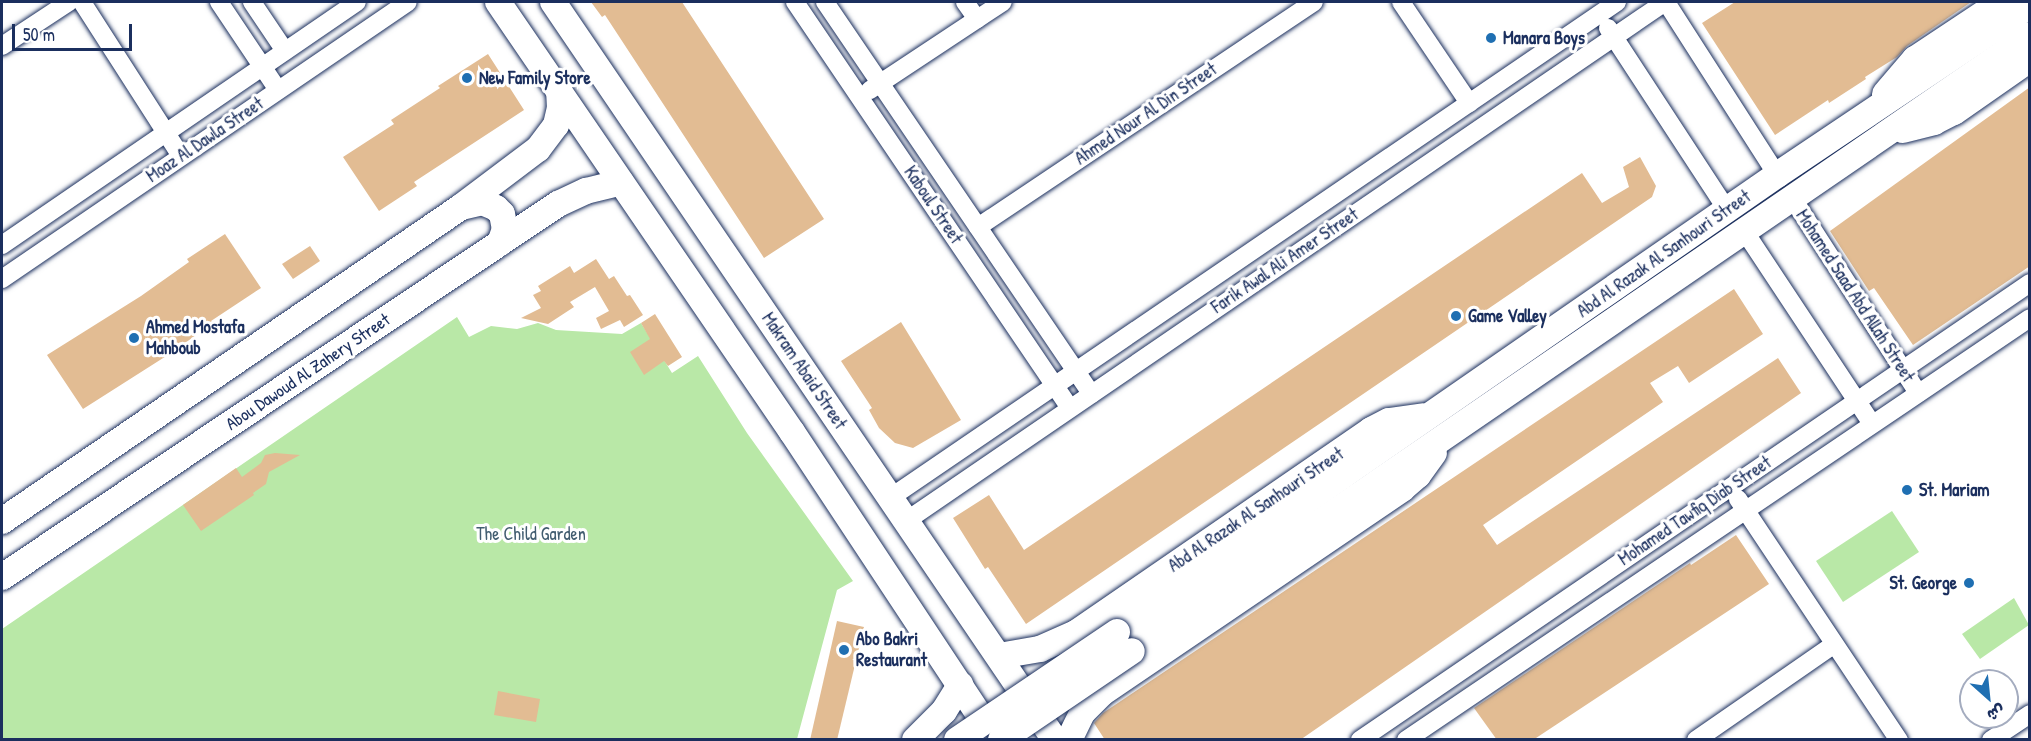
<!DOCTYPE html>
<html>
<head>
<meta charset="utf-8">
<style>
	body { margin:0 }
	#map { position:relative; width:2031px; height:741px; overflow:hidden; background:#fff; font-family:"Patrick Hand","Playpen Sans Arabic",sans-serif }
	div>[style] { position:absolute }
	.green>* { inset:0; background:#b9e8a7 }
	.building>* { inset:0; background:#e2bc93 }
	.roads { filter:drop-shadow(0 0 2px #1b2f5e) drop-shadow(0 0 2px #1b2f5e) }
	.street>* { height:18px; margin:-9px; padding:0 9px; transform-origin:9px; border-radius:9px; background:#fff }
	.secondary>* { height:26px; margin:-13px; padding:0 13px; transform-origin:13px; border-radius:13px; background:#fff }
	.bridges { filter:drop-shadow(0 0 2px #1b2f5e) drop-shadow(0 0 2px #1b2f5e) }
	.secondary-bridge>* { height:26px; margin:-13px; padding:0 13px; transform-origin:13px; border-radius:13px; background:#fff }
	.dots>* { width:16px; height:16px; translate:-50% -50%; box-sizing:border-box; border:3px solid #fff; border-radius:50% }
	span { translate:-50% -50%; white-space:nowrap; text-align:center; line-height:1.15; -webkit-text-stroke:6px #fff; paint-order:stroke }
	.poi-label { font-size:18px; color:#1b2f5e; font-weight:700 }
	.left { translate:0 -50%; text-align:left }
	.right { translate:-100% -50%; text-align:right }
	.street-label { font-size:18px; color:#1b2f5e }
	.park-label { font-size:18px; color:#425d70 }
	.frame { position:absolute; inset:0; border:3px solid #1b2f5e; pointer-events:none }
	.north { position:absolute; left:1959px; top:669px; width:60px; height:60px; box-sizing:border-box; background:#fff; border:2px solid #a4acbf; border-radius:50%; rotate:153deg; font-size:16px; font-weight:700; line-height:24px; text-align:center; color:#1b2f5e }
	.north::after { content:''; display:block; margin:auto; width:21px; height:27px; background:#1f6fb2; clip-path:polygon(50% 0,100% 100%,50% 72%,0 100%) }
	.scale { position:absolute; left:12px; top:24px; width:120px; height:27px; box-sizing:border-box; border:3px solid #1b2f5e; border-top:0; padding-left:8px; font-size:18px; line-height:21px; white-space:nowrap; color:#1b2f5e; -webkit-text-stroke:4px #fff; paint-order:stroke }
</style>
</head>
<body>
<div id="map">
	<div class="green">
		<div style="clip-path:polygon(457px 317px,469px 337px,491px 326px,517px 329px,538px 323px,556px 330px,622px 334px,641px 323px,672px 373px,698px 356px,747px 433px,853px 581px,837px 590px,797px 739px,2px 739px,2px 629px)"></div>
		<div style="clip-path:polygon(1892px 511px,1919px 552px,1843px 602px,1816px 561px)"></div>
		<div style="clip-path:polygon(2014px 598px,2029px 625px,1980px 659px,1962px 634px)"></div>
	</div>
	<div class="building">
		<div style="clip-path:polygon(591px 2px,682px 2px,824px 219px,764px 258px,605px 15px,602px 17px)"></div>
		<div style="clip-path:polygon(1735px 2px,1971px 2px,1907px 46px,1897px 57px,1865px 77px,1866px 79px,1829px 103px,1828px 100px,1775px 135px,1702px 23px)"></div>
		<div style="clip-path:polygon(488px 54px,524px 110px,414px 182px,417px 186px,379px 211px,343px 157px,394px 124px,391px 120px,440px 88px,438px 86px)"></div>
		<div style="clip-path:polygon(2030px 87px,2030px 266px,1913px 345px,1874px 288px,1869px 291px,1830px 231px)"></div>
		<div style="clip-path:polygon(1640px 157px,1656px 186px,1652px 197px,1026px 624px,988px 567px,985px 569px,953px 518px,989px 495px,1024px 550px,1582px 173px,1602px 203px,1629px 187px,1623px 167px)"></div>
		<div style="clip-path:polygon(225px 234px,261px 288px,211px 321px,213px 323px,171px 353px,83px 409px,47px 355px,141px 296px,189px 262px,187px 259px)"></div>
		<div style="clip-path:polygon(310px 246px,320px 261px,293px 279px,282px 264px)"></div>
		<div style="clip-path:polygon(596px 259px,609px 279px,614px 276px,627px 296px,630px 295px,643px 315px,624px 327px,620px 320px,601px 329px,596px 318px,609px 311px,595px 287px,570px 302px,574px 307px,548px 324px,521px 318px,541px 308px,533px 295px,541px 291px,538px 286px,570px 266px,574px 273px)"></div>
		<div style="clip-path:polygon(1734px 289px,1763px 334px,1689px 383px,1678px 366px,1650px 383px,1663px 402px,1483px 525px,1497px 545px,1778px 358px,1801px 393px,1300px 740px,1105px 740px,1094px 723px,1103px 713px)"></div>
		<div style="clip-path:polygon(655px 314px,682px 357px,668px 366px,664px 361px,644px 375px,630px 352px,650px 339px,641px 323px)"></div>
		<div style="clip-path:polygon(901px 322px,961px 420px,913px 448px,895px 443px,879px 428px,869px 410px,872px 408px,841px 361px)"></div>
		<div style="clip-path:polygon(275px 453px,300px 455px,269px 472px,266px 484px,253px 493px,254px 495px,201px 531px,183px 505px,236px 468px,242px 477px,261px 463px,265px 455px)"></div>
		<div style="clip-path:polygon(1736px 535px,1769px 584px,1533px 740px,1497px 740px,1474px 708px,1690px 563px,1691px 565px)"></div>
		<div style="clip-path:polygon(837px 621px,864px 627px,837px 740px,810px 740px)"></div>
		<div style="clip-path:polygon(498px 691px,540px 699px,536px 722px,494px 715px)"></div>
	</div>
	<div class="roads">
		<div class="street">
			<div style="left:82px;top:2px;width:183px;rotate:57.3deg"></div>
			<div style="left:219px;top:2px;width:106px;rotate:56.2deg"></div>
			<div style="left:252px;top:2px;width:59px;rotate:56deg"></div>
			<div style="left:795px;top:2px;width:490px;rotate:55.9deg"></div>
			<div style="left:825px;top:2px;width:474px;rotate:55.8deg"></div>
			<div style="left:965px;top:2px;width:21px;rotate:55deg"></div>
			<div style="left:1401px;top:2px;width:122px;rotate:56deg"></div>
			<div style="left:1666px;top:2px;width:206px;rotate:57.3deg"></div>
			<div style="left:1608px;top:28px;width:217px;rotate:56.8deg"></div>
			<div style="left:2px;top:46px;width:80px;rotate:-33.3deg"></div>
			<div style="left:870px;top:90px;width:159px;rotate:-33.5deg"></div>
			<div style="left:1793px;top:199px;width:231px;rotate:57.2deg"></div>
			<div style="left:978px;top:227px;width:404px;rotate:-33.8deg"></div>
			<div style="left:1745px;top:232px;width:230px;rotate:56.5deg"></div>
			<div style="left:2px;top:245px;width:430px;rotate:-34.4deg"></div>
			<div style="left:2px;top:279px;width:491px;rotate:-34.3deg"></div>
			<div style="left:890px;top:498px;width:880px;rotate:-34.3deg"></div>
			<div style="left:1738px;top:499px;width:290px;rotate:56.3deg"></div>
			<div style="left:906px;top:521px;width:919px;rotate:-34.36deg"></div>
			<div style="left:1360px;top:740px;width:811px;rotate:-34.3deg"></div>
			<div style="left:1406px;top:740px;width:753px;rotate:-34.07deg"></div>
			<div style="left:1696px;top:740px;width:167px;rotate:-34.7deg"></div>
			<div style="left:1991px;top:740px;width:47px;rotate:-33.7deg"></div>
		</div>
		<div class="secondary">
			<div style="left:498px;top:2px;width:521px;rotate:55.64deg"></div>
			<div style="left:792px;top:432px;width:369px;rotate:56.5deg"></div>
			<div style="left:553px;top:2px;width:893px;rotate:55.78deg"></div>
			<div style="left:1885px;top:94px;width:46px;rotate:-49.4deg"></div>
			<div style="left:1915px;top:59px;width:103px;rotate:-33.5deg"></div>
			<div style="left:1903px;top:130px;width:32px;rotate:-14deg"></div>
			<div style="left:1934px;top:122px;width:22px;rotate:-27deg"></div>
			<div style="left:1954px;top:112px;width:93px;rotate:-34.9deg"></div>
			<div style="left:461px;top:207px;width:22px;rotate:-13deg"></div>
			<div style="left:482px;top:202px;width:15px;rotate:23deg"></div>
			<div style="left:496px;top:208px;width:8px;rotate:45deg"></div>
			<div style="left:502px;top:214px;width:15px;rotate:79deg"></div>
			<div style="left:505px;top:229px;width:15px;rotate:110deg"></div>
			<div style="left:2px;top:521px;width:556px;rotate:-34.38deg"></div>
			<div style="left:461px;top:207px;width:96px;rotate:-37deg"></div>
			<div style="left:538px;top:149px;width:30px;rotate:-53deg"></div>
			<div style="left:556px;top:125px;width:17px;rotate:-77deg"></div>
			<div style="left:560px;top:108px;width:18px;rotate:-93deg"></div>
			<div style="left:2px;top:577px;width:670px;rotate:-33.86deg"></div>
			<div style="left:558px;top:204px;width:31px;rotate:-25deg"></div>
			<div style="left:586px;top:191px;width:36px;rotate:-14deg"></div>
			<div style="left:1117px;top:632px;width:803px;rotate:-34.7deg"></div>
			<div style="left:1777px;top:175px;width:305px;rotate:-33.9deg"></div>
			<div style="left:1132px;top:651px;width:1089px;rotate:-34.45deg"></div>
			<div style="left:999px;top:656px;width:42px;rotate:-9.7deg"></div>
			<div style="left:1040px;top:649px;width:39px;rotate:-24deg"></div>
			<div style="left:1076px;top:633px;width:358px;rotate:-34.5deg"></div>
			<div style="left:1371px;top:430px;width:20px;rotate:-27deg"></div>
			<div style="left:1389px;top:421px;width:34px;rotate:-8deg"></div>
			<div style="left:915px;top:740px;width:41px;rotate:-45deg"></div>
			<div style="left:944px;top:711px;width:31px;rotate:-58deg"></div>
			<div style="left:1069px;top:740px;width:30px;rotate:-64deg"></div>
			<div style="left:1082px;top:713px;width:28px;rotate:-45deg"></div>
			<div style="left:1102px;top:693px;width:363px;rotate:-34.2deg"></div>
			<div style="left:1402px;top:489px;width:21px;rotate:-41deg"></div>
			<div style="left:1418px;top:475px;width:27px;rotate:-54deg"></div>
		</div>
	</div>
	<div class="bridges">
		<div class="secondary-bridge">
			<div style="left:957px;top:740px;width:193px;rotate:-34deg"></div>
			<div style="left:1001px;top:740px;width:158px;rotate:-34.2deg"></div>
		</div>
	</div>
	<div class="dots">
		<div style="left:1491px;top:38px;background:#1f6fb2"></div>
		<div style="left:467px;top:78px;background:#1f6fb2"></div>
		<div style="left:1456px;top:316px;background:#1f6fb2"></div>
		<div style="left:134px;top:338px;background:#1f6fb2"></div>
		<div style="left:1907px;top:490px;background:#1f6fb2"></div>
		<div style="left:1969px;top:583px;background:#1f6fb2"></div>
		<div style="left:844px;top:650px;background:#1f6fb2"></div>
	</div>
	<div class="poi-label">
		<span class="left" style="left:1503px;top:38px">Manara Boys</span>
		<span class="left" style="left:479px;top:78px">New Family Store</span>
		<span class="left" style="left:1468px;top:316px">Game Valley</span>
		<span class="left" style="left:146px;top:338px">Ahmed Mostafa<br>Mahboub</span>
		<span class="left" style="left:1919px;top:490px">St. Mariam</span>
		<span class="right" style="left:1957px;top:583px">St. George</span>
		<span class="left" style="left:856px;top:650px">Abo Bakri<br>Restaurant</span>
	</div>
	<div class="street-label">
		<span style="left:1146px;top:114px;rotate:-34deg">Ahmed Nour Al Din Street</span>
		<span style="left:205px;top:140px;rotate:-34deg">Moaz Al Dawla Street</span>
		<span style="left:933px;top:205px;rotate:56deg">Kaboul Street</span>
		<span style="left:1664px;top:254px;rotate:-35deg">Abd Al Razak Al Sanhouri Street</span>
		<span style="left:1285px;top:261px;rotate:-34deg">Farik Awal Ali Amer Street</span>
		<span style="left:1855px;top:296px;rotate:57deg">Mohamed Saad Abd Allah Street</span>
		<span style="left:804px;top:371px;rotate:56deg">Makram Abaid Street</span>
		<span style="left:308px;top:372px;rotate:-34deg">Abou Dawoud Al Zahery Street</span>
		<span style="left:1256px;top:510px;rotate:-34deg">Abd Al Razak Al Sanhouri Street</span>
		<span style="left:1695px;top:511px;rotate:-34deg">Mohamed Tawfiq Diab Street</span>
	</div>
	<div class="park-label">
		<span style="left:531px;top:534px">The Child Garden</span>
	</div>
	<div class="frame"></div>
	<div class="north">ش</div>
	<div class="scale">50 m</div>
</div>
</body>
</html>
